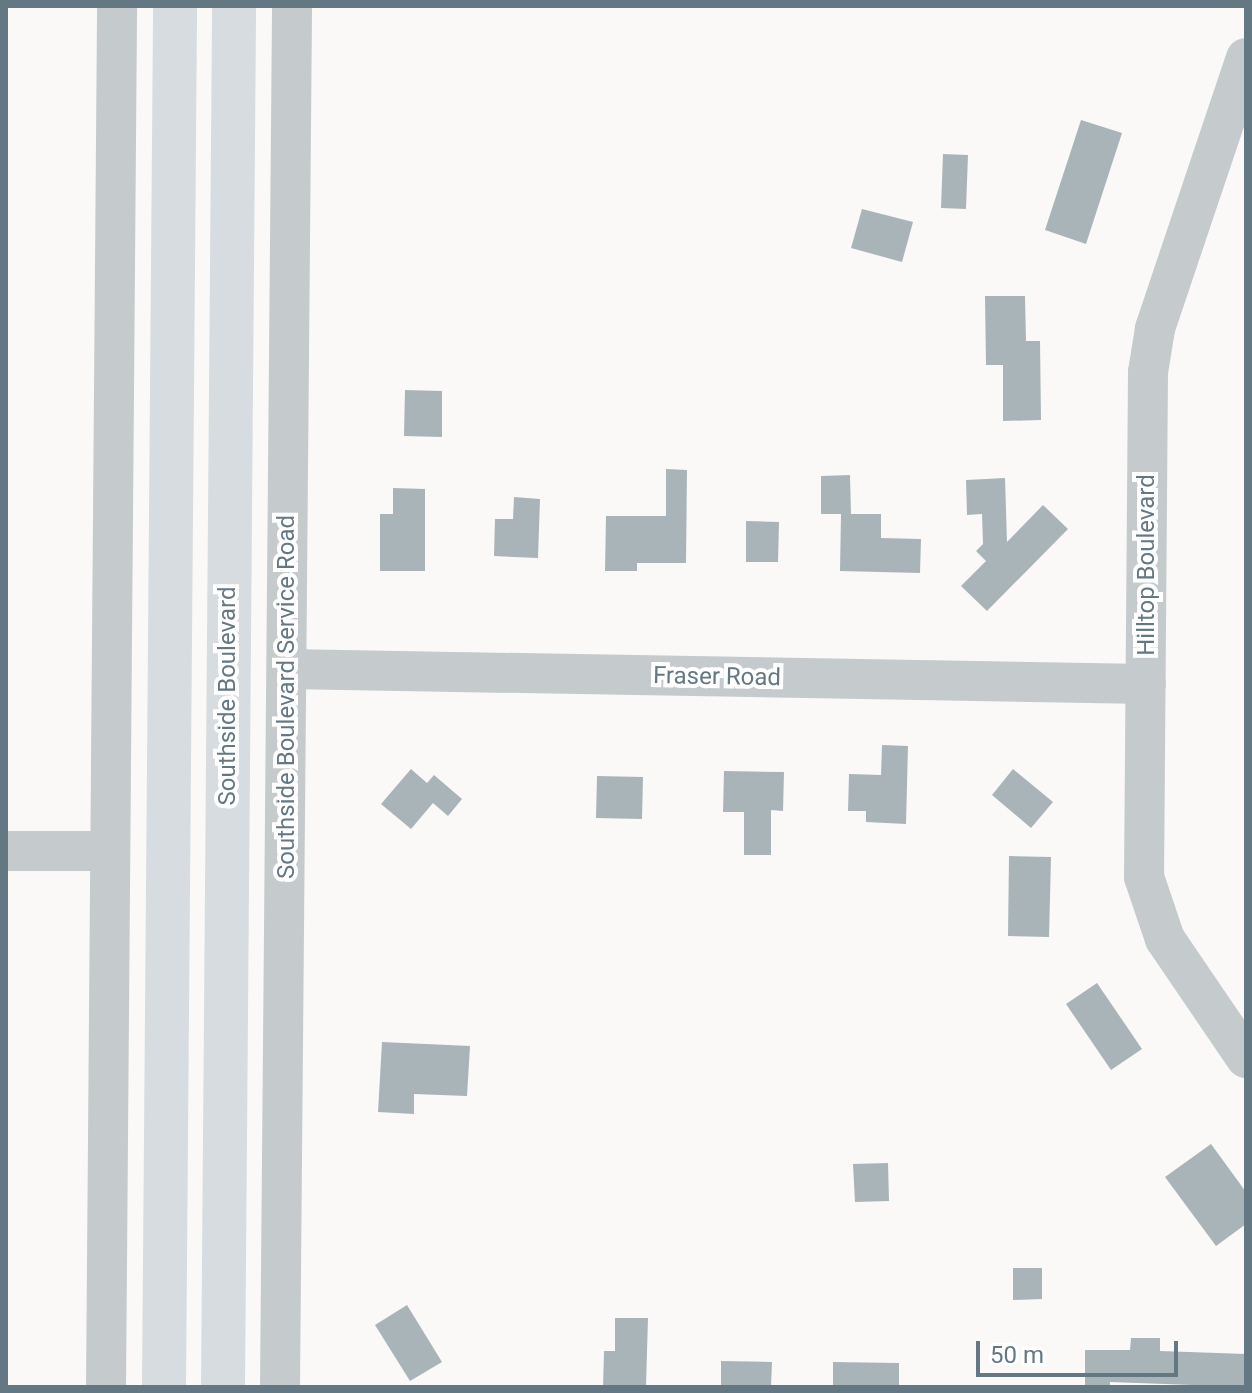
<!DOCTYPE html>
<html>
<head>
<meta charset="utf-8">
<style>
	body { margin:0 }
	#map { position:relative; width:1252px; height:1393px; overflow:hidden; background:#faf9f7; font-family:Roboto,sans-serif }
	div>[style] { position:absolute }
	.building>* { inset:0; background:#a9b4b9 }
	.minor>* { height:40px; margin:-20px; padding:0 20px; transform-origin:20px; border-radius:20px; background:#c5cacd }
	.highway>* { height:44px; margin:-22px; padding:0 22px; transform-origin:22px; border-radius:22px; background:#d6dcdf }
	span { translate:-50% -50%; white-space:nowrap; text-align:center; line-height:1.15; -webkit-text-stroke:8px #fff; paint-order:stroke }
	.street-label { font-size:24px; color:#647883 }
	.frame { position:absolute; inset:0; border:8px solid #647883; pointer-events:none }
	.scale { position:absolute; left:976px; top:1341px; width:202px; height:36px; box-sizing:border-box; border:4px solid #647883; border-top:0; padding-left:10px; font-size:24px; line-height:28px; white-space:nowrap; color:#647883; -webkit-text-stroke:6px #fff; paint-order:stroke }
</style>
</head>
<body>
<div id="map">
	<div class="building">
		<div style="clip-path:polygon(1081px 120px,1122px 133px,1086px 244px,1045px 230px)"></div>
		<div style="clip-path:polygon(943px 154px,968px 155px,966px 209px,941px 208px)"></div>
		<div style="clip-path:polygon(862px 209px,913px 222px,902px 262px,851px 248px)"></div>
		<div style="clip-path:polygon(985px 296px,1025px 296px,1026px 341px,1040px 341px,1041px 420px,1003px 421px,1003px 365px,986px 365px)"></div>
		<div style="clip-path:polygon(405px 390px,442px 391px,442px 437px,404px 436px)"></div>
		<div style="clip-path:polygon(666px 469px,687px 470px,686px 563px,637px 563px,637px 571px,605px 571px,606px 516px,666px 516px)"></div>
		<div style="clip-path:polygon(850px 475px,851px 514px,881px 514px,881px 538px,921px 539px,920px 573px,840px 571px,841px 514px,821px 514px,821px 476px)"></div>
		<div style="clip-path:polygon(1005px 478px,1007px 542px,1043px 505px,1068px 529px,987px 611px,961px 586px,986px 561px,976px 551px,983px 544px,982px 514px,967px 515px,966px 480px)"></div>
		<div style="clip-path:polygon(393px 488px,425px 489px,425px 571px,380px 571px,380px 514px,393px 514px)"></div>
		<div style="clip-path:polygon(514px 497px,540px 499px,538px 558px,494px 556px,495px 519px,513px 519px)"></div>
		<div style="clip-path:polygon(746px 521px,779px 522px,778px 562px,746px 562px)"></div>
		<div style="clip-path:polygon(882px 745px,908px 746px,906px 824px,866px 822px,866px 811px,848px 811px,849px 774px,881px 775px)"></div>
		<div style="clip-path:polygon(411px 769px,427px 783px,434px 775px,462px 799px,448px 816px,433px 803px,411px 829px,381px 804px)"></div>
		<div style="clip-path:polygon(1013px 769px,1053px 802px,1031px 828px,992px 795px)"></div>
		<div style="clip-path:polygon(724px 771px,784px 772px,783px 811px,771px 810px,771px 855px,744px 855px,744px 812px,723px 812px)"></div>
		<div style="clip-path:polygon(597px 776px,643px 777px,642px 819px,596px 818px)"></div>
		<div style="clip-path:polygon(1009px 856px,1051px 857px,1049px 937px,1008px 936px)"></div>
		<div style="clip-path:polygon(1097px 983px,1142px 1049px,1111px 1070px,1066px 1004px)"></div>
		<div style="clip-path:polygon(382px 1042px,470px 1046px,467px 1096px,414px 1094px,414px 1114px,378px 1112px)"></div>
		<div style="clip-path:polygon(1211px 1144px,1246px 1192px,1246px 1224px,1216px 1246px,1165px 1177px)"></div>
		<div style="clip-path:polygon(888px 1163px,889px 1201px,855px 1202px,853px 1164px)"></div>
		<div style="clip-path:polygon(1013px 1268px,1042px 1268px,1042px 1299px,1013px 1300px)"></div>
		<div style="clip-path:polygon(407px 1305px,442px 1362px,410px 1381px,375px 1325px)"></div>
		<div style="clip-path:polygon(615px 1318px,648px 1318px,646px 1387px,603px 1387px,604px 1351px,615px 1351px)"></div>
		<div style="clip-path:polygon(1131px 1338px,1160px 1338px,1160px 1351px,1246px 1354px,1246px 1387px,1110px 1382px,1110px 1387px,1085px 1387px,1085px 1350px,1130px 1350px)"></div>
		<div style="clip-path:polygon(721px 1361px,772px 1362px,771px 1387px,721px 1387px)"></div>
		<div style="clip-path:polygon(833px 1362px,899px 1363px,899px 1387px,833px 1387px)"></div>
	</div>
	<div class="minor">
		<div style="left:1246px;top:58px;width:286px;rotate:108.6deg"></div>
		<div style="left:1155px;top:329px;width:44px;rotate:99.2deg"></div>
		<div style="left:1148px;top:372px;width:505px;rotate:90.45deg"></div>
		<div style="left:1144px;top:877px;width:65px;rotate:71.3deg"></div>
		<div style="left:1165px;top:939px;width:144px;rotate:55.8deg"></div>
		<div style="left:287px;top:669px;width:859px;rotate:1deg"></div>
		<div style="left:6px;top:851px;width:104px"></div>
		<div style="left:106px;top:1387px;width:1381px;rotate:-89.54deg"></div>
		<div style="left:280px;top:1387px;width:1381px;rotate:-89.5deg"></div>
	</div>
	<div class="highway">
		<div style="left:164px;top:1387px;width:1381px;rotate:-89.54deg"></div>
		<div style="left:223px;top:1387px;width:1381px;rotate:-89.54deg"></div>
	</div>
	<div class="street-label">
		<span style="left:1147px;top:565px;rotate:-90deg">Hilltop Boulevard</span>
		<span style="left:717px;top:677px;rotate:1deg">Fraser Road</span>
		<span style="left:228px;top:696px;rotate:-90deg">Southside Boulevard</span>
		<span style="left:287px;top:697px;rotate:-90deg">Southside Boulevard Service Road</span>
	</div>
	<div class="frame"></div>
	<div class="scale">50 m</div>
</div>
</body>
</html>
